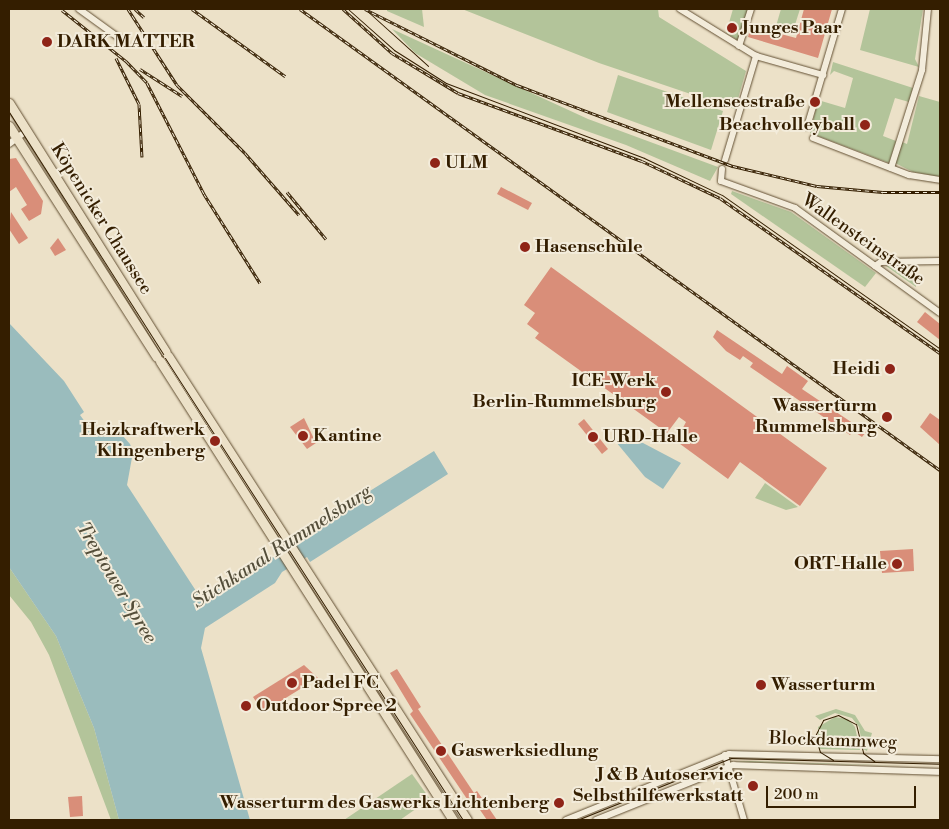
<!DOCTYPE html>
<html>
<head>
<meta charset="utf-8">
<style>
	body { margin:0 }
	#map { position:relative; width:949px; height:829px; overflow:hidden; background:#ece1c8; font-family:"Libre Bodoni",serif }
	div>[style] { position:absolute }
	.green>* { inset:0; background:#b3c49a }
	.water>* { inset:0; background:#9abcbd }
	.building>* { inset:0; background:#d98e79 }
	.roads { filter:drop-shadow(0 0 1px #624f32) drop-shadow(0 0 1px #624f32) }
	.minor>* { height:6px; margin:-3px; padding:0 3px; transform-origin:3px; border-radius:3px; background:#f3ecdb }
	.major>* { height:9px; margin:-4.5px; padding:0 4.5px; transform-origin:4.5px; border-radius:4.5px; background:#ece1c8 }
	.tram>* { height:1px; margin:-0.5px; padding:0 0.5px; transform-origin:0.5px; border-radius:0.5px; background:#341e00 }
	.rail>* { height:3px; margin-top:-1.5px; transform-origin:0; background:repeating-linear-gradient(90deg,#f3ecdb 0 4px,#341e00 0 8px); box-sizing:border-box; border-block:1px solid #341e00 }
	.dots>* { width:14px; height:14px; translate:-50% -50%; box-sizing:border-box; border:2px solid #f3ecdb; border-radius:50% }
	span { translate:-50% -50%; white-space:nowrap; text-align:center; line-height:1.15; -webkit-text-stroke:4px #f3ecdb; paint-order:stroke }
	.poi-label { font-size:18px; color:#341e00; font-weight:700 }
	.left { translate:0 -50%; text-align:left }
	.right { translate:-100% -50%; text-align:right }
	.street-label { font-size:18px; color:#341e00 }
	.water-label { font-size:19px; color:#534d39; font-style:italic }
	.frame { position:absolute; inset:0; border:10px solid #341e00; pointer-events:none }
	.scale { position:absolute; left:766px; top:786px; width:150px; height:22px; box-sizing:border-box; border:2px solid #341e00; border-top:0; padding-left:6px; font-size:15px; line-height:18px; white-space:nowrap; color:#341e00; -webkit-text-stroke:4px #f3ecdb; paint-order:stroke }
</style>
</head>
<body>
<div id="map">
	<div class="green">
		<div style="clip-path:polygon(387px 9px,422px 9px,424px 27px,387px 11px)"></div>
		<div style="clip-path:polygon(462px 9px,658px 9px,659px 17px,746px 71px,735px 109px,599px 63px)"></div>
		<div style="clip-path:polygon(733px 9px,749px 9px,739px 41px,726px 33px)"></div>
		<div style="clip-path:polygon(781px 9px,800px 9px,793px 31px,776px 26px)"></div>
		<div style="clip-path:polygon(870px 9px,923px 9px,915px 59px,919px 67px,860px 50px)"></div>
		<div style="clip-path:polygon(392px 29px,588px 119px,718px 167px,710px 181px,626px 145px,485px 95px,415px 53px)"></div>
		<div style="clip-path:polygon(833px 62px,913px 88px,909px 102px,895px 98px,883px 136px,896px 141px,889px 163px,810px 133px,818px 100px,845px 108px,853px 78px,834px 71px,830px 75px)"></div>
		<div style="clip-path:polygon(618px 75px,723px 111px,711px 150px,607px 112px)"></div>
		<div style="clip-path:polygon(919px 96px,940px 102px,940px 177px,913px 172px,895px 163px,902px 142px,907px 144px)"></div>
		<div style="clip-path:polygon(732px 191px,791px 212px,876px 273px,865px 287px,731px 194px)"></div>
		<div style="clip-path:polygon(886px 266px,907px 267px,906px 274px,911px 274px,909px 267px,916px 267px,916px 287px)"></div>
		<div style="clip-path:polygon(765px 483px,798px 507px,786px 510px,755px 498px)"></div>
		<div style="clip-path:polygon(9px 567px,56px 636px,94px 728px,119px 820px,111px 820px,49px 655px,31px 622px,9px 595px)"></div>
		<div style="clip-path:polygon(836px 709px,855px 715px,865px 731px,872px 733px,867px 751px,863px 749px,859px 727px,852px 718px,835px 713px,820px 720px,815px 716px)"></div>
		<div style="clip-path:polygon(835px 717px,848px 719px,855px 727px,860px 750px,819px 749px,818px 727px)"></div>
		<div style="clip-path:polygon(750px 761px,909px 766px,735px 762px)"></div>
		<div style="clip-path:polygon(412px 774px,430px 799px,400px 820px,344px 820px)"></div>
	</div>
	<div class="water">
		<div style="clip-path:polygon(9px 323px,64px 381px,84px 412px,80px 415px,88px 426px,92px 424px,98px 431px,122px 435px,130px 444px,133px 452px,127px 485px,200px 597px,261px 558px,274px 557px,298px 542px,296px 537px,434px 451px,448px 474px,310px 562px,307px 557px,282px 572px,275px 583px,205px 628px,201px 648px,250px 820px,119px 820px,94px 728px,56px 636px,9px 567px)"></div>
		<div style="clip-path:polygon(624px 433px,681px 463px,663px 489px,645px 477px,616px 442px)"></div>
	</div>
	<div class="building">
		<div style="clip-path:polygon(804px 9px,832px 9px,818px 58px,748px 37px,751px 26px,796px 38px)"></div>
		<div style="clip-path:polygon(16px 158px,43px 201px,41px 214px,29px 221px,21px 209px,27px 205px,16px 187px,9px 192px,9px 159px)"></div>
		<div style="clip-path:polygon(501px 187px,532px 203px,528px 210px,497px 194px)"></div>
		<div style="clip-path:polygon(11px 212px,28px 238px,19px 244px,9px 229px)"></div>
		<div style="clip-path:polygon(58px 238px,66px 250px,55px 256px,50px 248px)"></div>
		<div style="clip-path:polygon(551px 267px,827px 468px,800px 506px,740px 462px,728px 479px,676px 441px,686px 422px,679px 417px,667px 433px,535px 338px,539px 333px,527px 324px,535px 313px,524px 305px)"></div>
		<div style="clip-path:polygon(925px 312px,940px 324px,940px 340px,917px 322px)"></div>
		<div style="clip-path:polygon(717px 330px,782px 374px,787px 366px,808px 381px,802px 389px,866px 432px,862px 437px,853px 431px,850px 435px,750px 367px,753px 363px,743px 356px,740px 360px,726px 351px,713px 337px)"></div>
		<div style="clip-path:polygon(930px 413px,940px 420px,940px 445px,920px 427px)"></div>
		<div style="clip-path:polygon(304px 418px,316px 443px,307px 449px,290px 427px)"></div>
		<div style="clip-path:polygon(584px 419px,608px 449px,602px 454px,578px 424px)"></div>
		<div style="clip-path:polygon(913px 549px,914px 571px,882px 573px,880px 551px)"></div>
		<div style="clip-path:polygon(304px 665px,318px 678px,263px 712px,253px 697px)"></div>
		<div style="clip-path:polygon(397px 669px,421px 707px,418px 709px,474px 793px,477px 791px,497px 820px,487px 820px,471px 797px,467px 799px,410px 714px,413px 711px,390px 673px)"></div>
		<div style="clip-path:polygon(82px 796px,83px 816px,70px 817px,68px 797px)"></div>
	</div>
	<div class="roads">
		<div class="minor">
			<div style="left:79px;top:9px;width:58px;rotate:35.9deg"></div>
			<div style="left:680px;top:9px;width:89px;rotate:31.7deg"></div>
			<div style="left:756px;top:56px;width:70px;rotate:15.8deg"></div>
			<div style="left:739px;top:46px;width:39px;rotate:-72deg"></div>
			<div style="left:807px;top:127px;width:123px;rotate:-73.5deg"></div>
			<div style="left:813px;top:138px;width:103px;rotate:21.1deg"></div>
			<div style="left:909px;top:175px;width:31px;rotate:9deg"></div>
			<div style="left:9px;top:144px;width:21px;rotate:-37deg"></div>
			<div style="left:725px;top:160px;width:109px;rotate:-73.4deg"></div>
			<div style="left:891px;top:168px;width:103px;rotate:-72.4deg"></div>
			<div style="left:922px;top:70px;width:61px;rotate:-84.4deg"></div>
			<div style="left:722px;top:169px;width:12px;rotate:95deg"></div>
			<div style="left:721px;top:181px;width:79px;rotate:20deg"></div>
			<div style="left:795px;top:208px;width:179px;rotate:35.9deg"></div>
			<div style="left:875px;top:266px;width:7px;rotate:-34deg"></div>
			<div style="left:881px;top:262px;width:59px;rotate:-1deg"></div>
			<div style="left:725px;top:755px;width:68px;rotate:73.7deg"></div>
			<div style="left:566px;top:820px;width:176px;rotate:-22deg"></div>
			<div style="left:729px;top:754px;width:211px;rotate:1.4deg"></div>
			<div style="left:596px;top:820px;width:148px;rotate:-21.9deg"></div>
			<div style="left:733px;top:765px;width:207px;rotate:1.9deg"></div>
		</div>
		<div class="major">
			<div style="left:9px;top:103px;width:294px;rotate:57.8deg"></div>
			<div style="left:9px;top:126px;width:274px;rotate:57.4deg"></div>
			<div style="left:168px;top:356px;width:552px;rotate:57.2deg"></div>
			<div style="left:160px;top:361px;width:545px;rotate:57.45deg"></div>
		</div>
	</div>
	<div class="tram">
		<div style="left:348px;top:9px;width:62px;rotate:41.7deg"></div>
		<div style="left:394px;top:50px;width:62px;rotate:32.4deg"></div>
		<div style="left:446px;top:83px;width:212px;rotate:20.7deg"></div>
		<div style="left:644px;top:158px;width:86px;rotate:25.4deg"></div>
		<div style="left:722px;top:195px;width:267px;rotate:35.2deg"></div>
		<div style="left:365px;top:9px;width:85px;rotate:42.1deg"></div>
		<div style="left:9px;top:112px;width:287px;rotate:57.5deg"></div>
		<div style="left:165px;top:358px;width:550px;rotate:57.18deg"></div>
		<div style="left:833px;top:760px;width:15px;rotate:-148deg"></div>
		<div style="left:820px;top:752px;width:17px;rotate:-107deg"></div>
		<div style="left:815px;top:736px;width:18px;rotate:-63deg"></div>
		<div style="left:823px;top:720px;width:16px;rotate:-18deg"></div>
		<div style="left:838px;top:715px;width:20px;rotate:27deg"></div>
		<div style="left:856px;top:724px;width:30px;rotate:76deg"></div>
		<div style="left:863px;top:753px;width:14px;rotate:36deg"></div>
		<div style="left:577px;top:820px;width:166px;rotate:-21.9deg"></div>
		<div style="left:731px;top:758px;width:209px;rotate:1.6deg"></div>
	</div>
	<div class="rail">
		<div style="left:128px;top:9px;width:90px;rotate:57.2deg"></div>
		<div style="left:177px;top:85px;width:96px;rotate:45deg"></div>
		<div style="left:245px;top:153px;width:82px;rotate:48.9deg"></div>
		<div style="left:135px;top:9px;width:12px;rotate:42deg"></div>
		<div style="left:192px;top:9px;width:115px;rotate:35.8deg"></div>
		<div style="left:300px;top:9px;width:789px;rotate:35.77deg"></div>
		<div style="left:343px;top:9px;width:66px;rotate:41.9deg"></div>
		<div style="left:392px;top:53px;width:77px;rotate:31.2deg"></div>
		<div style="left:458px;top:93px;width:196px;rotate:20.3deg"></div>
		<div style="left:642px;top:161px;width:86px;rotate:25.4deg"></div>
		<div style="left:720px;top:198px;width:269px;rotate:35.2deg"></div>
		<div style="left:365px;top:9px;width:170px;rotate:26.6deg"></div>
		<div style="left:517px;top:85px;width:231px;rotate:20.6deg"></div>
		<div style="left:733px;top:166px;width:86px;rotate:13.4deg"></div>
		<div style="left:817px;top:186px;width:66px;rotate:5.2deg"></div>
		<div style="left:883px;top:192px;width:57px"></div>
		<div style="left:62px;top:10px;width:82px;rotate:38.6deg"></div>
		<div style="left:126px;top:61px;width:30px;rotate:46deg"></div>
		<div style="left:147px;top:83px;width:125px;rotate:62.8deg"></div>
		<div style="left:204px;top:194px;width:105px;rotate:57.8deg"></div>
		<div style="left:116px;top:58px;width:51px;rotate:63.4deg"></div>
		<div style="left:139px;top:104px;width:53px;rotate:86.8deg"></div>
		<div style="left:140px;top:69px;width:50px;rotate:32.7deg"></div>
		<div style="left:287px;top:192px;width:61px;rotate:50.3deg"></div>
	</div>
	<div class="dots">
		<div style="left:732px;top:28px;background:#8f2418"></div>
		<div style="left:47px;top:42px;background:#8f2418"></div>
		<div style="left:815px;top:102px;background:#8f2418"></div>
		<div style="left:865px;top:125px;background:#8f2418"></div>
		<div style="left:435px;top:163px;background:#8f2418"></div>
		<div style="left:525px;top:247px;background:#8f2418"></div>
		<div style="left:890px;top:369px;background:#8f2418"></div>
		<div style="left:666px;top:392px;background:#8f2418"></div>
		<div style="left:887px;top:417px;background:#8f2418"></div>
		<div style="left:303px;top:436px;background:#8f2418"></div>
		<div style="left:593px;top:437px;background:#8f2418"></div>
		<div style="left:215px;top:441px;background:#8f2418"></div>
		<div style="left:897px;top:564px;background:#8f2418"></div>
		<div style="left:292px;top:683px;background:#8f2418"></div>
		<div style="left:761px;top:685px;background:#8f2418"></div>
		<div style="left:246px;top:706px;background:#8f2418"></div>
		<div style="left:441px;top:751px;background:#8f2418"></div>
		<div style="left:753px;top:786px;background:#8f2418"></div>
		<div style="left:559px;top:803px;background:#8f2418"></div>
	</div>
	<div class="poi-label">
		<span class="left" style="left:742px;top:28px">Junges Paar</span>
		<span class="left" style="left:57px;top:42px">DARK MATTER</span>
		<span class="right" style="left:805px;top:102px">Mellenseestraße</span>
		<span class="right" style="left:855px;top:125px">Beachvolleyball</span>
		<span class="left" style="left:445px;top:163px">ULM</span>
		<span class="left" style="left:535px;top:247px">Hasenschule</span>
		<span class="right" style="left:880px;top:369px">Heidi</span>
		<span class="right" style="left:656px;top:392px">ICE-Werk<br>Berlin-Rummelsburg</span>
		<span class="right" style="left:877px;top:417px">Wasserturm<br>Rummelsburg</span>
		<span class="right" style="left:205px;top:441px">Heizkraftwerk<br>Klingenberg</span>
		<span class="left" style="left:313px;top:436px">Kantine</span>
		<span class="left" style="left:603px;top:437px">URD-Halle</span>
		<span class="right" style="left:887px;top:564px">ORT-Halle</span>
		<span class="left" style="left:302px;top:683px">Padel FC</span>
		<span class="left" style="left:771px;top:685px">Wasserturm</span>
		<span class="left" style="left:256px;top:706px">Outdoor Spree 2</span>
		<span class="left" style="left:451px;top:751px">Gaswerksiedlung</span>
		<span class="right" style="left:743px;top:786px">J &amp; B Autoservice<br>Selbsthilfewerkstatt</span>
		<span class="right" style="left:549px;top:803px">Wasserturm des Gaswerks Lichtenberg</span>
	</div>
	<div class="street-label">
		<span style="left:101px;top:219px;rotate:58deg">Köpenicker Chaussee</span>
		<span style="left:863px;top:240px;rotate:35deg">Wallensteinstraße</span>
		<span style="left:833px;top:741px;rotate:2deg">Blockdammweg</span>
	</div>
	<div class="water-label">
		<span style="left:282px;top:547px;rotate:-33deg">Stichkanal Rummelsburg</span>
		<span style="left:116px;top:583px;rotate:59deg">Treptower Spree</span>
	</div>
	<div class="frame"></div>
	<div class="scale">200 m</div>
</div>
</body>
</html>
